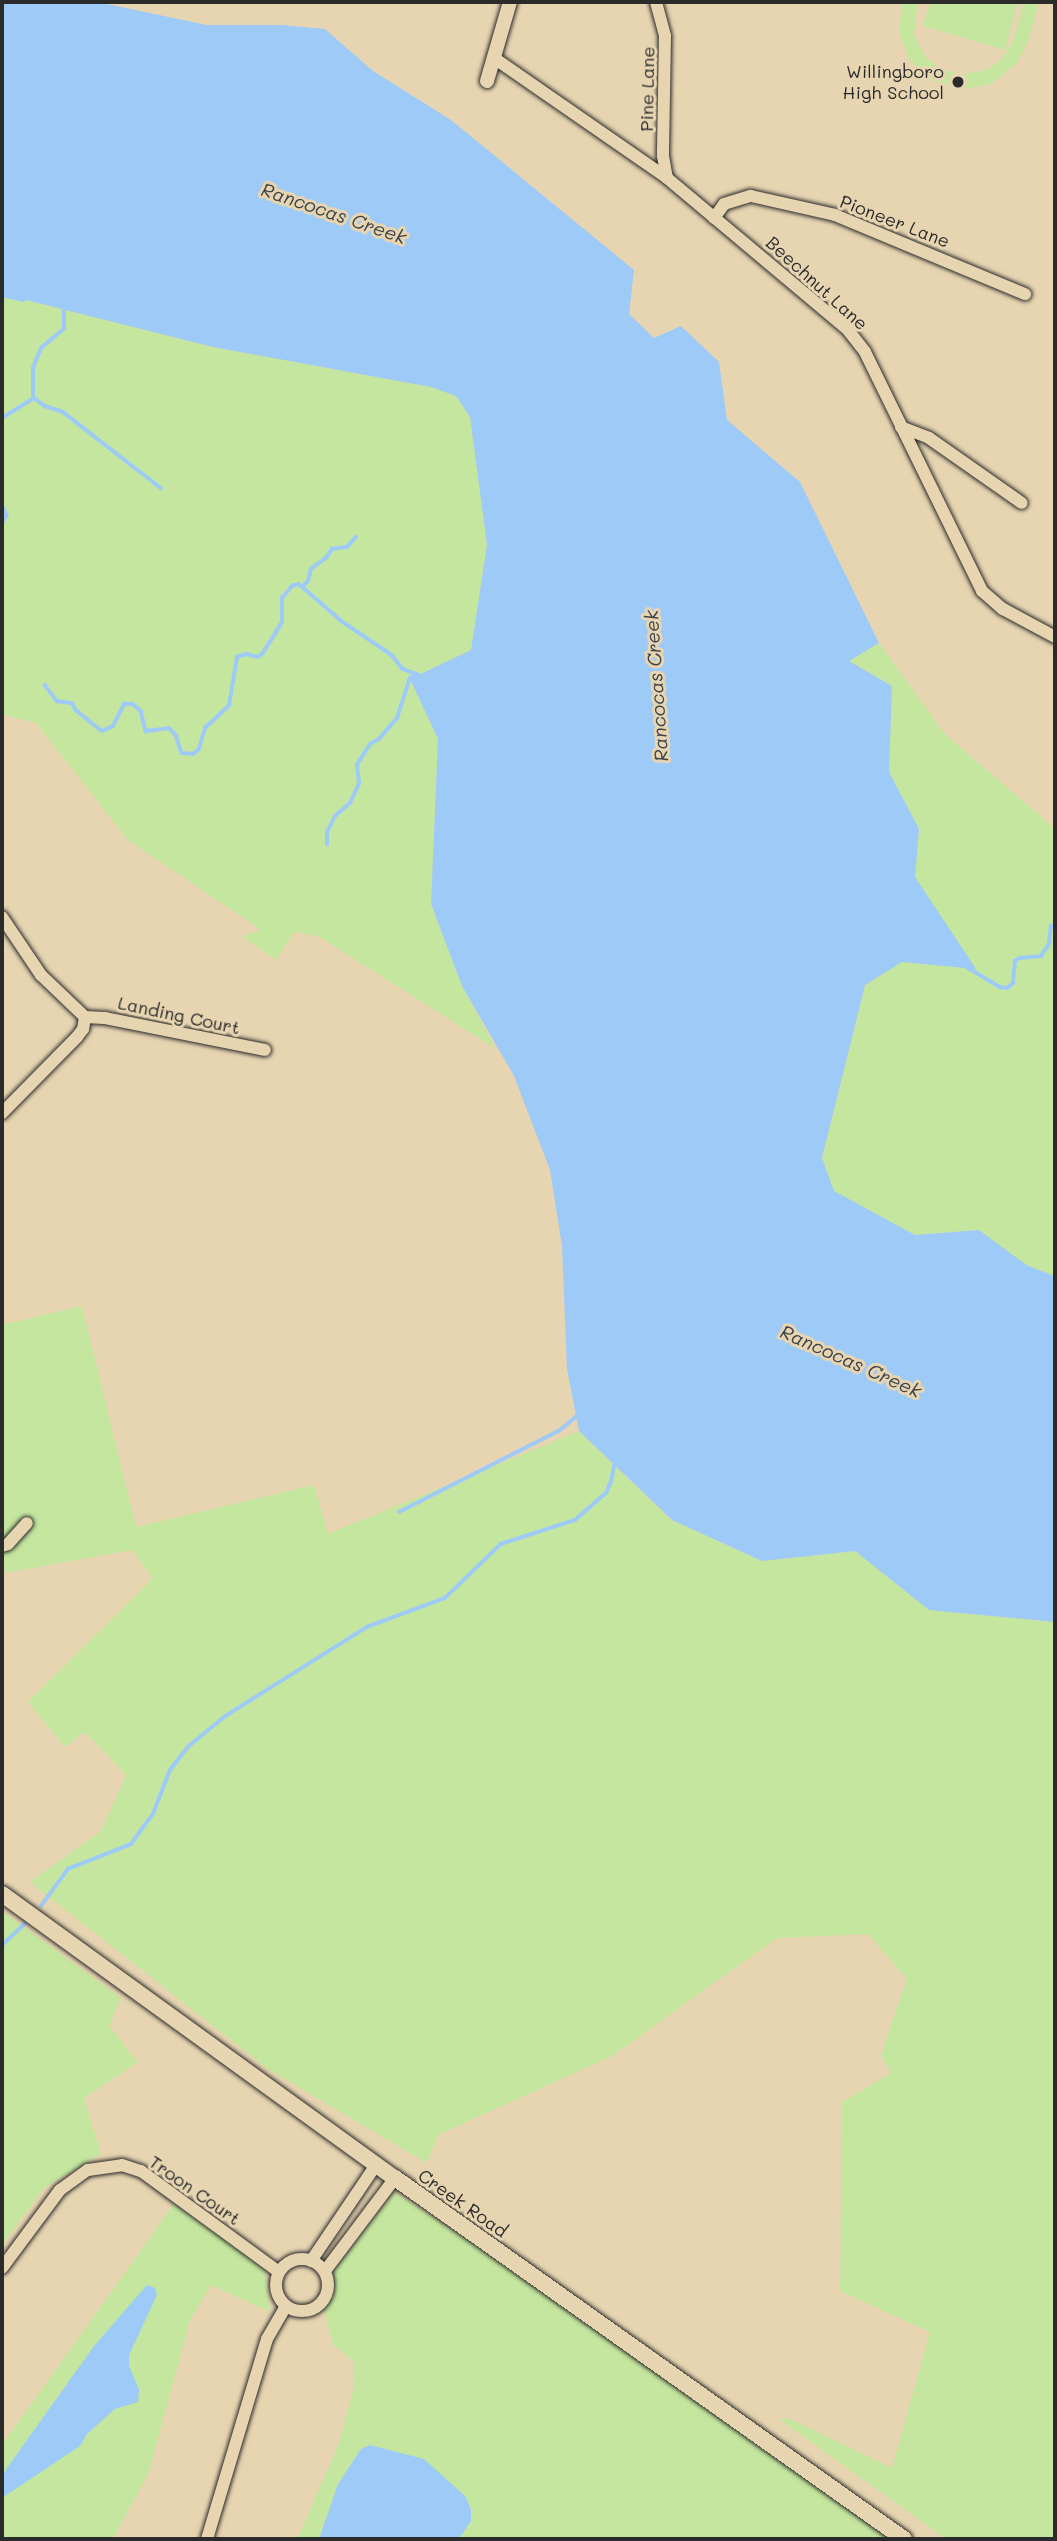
<!DOCTYPE html>
<html>
<head>
<meta charset="utf-8">
<style>
	body { margin:0 }
	#map { position:relative; width:1057px; height:2541px; overflow:hidden; background:#e7d5b2; font-family:Mali,sans-serif }
	div>[style] { position:absolute }
	.green>* { inset:0; background:#c5e69f }
	.water>* { inset:0; background:#9ecaf8 }
	.stream>* { height:3.5px; margin:-1.75px; padding:0 1.75px; transform-origin:1.75px; border-radius:1.75px; background:#9ecaf8 }
	.roads { filter:drop-shadow(0 0 2px #2b2b2b) drop-shadow(0 0 2px #2b2b2b) }
	.minor>* { height:12px; margin:-6px; padding:0 6px; transform-origin:6px; border-radius:6px; background:#e7d5b2 }
	.minor>.ring { margin:-6px; padding:0; box-sizing:content-box; background:none; border:12px solid #e7d5b2; border-radius:50% }
	.tertiary>* { height:14px; margin:-7px; padding:0 7px; transform-origin:7px; border-radius:7px; background:#e7d5b2 }
	.secondary>* { height:16px; margin:-8px; padding:0 8px; transform-origin:8px; border-radius:8px; background:#e7d5b2 }
	.dots>* { width:19px; height:19px; translate:-50% -50%; box-sizing:border-box; border:4px solid #e7d5b2; border-radius:50% }
	span { translate:-50% -50%; white-space:nowrap; text-align:center; line-height:1.15; -webkit-text-stroke:6px #e7d5b2; paint-order:stroke }
	.poi-label { font-size:18px; color:#2b2b2b }
	.right { translate:-100% -50%; text-align:right }
	.street-label { font-size:18px; color:#2b2b2b }
	.water-label { font-size:19px; color:#3c434a; font-style:italic }
	.frame { position:absolute; inset:0; border:4px solid #2b2b2b; pointer-events:none }
</style>
</head>
<body>
<div id="map">
	<div class="green">
		<div style="clip-path:polygon(902px 2px,918px 2px,914px 34px,925px 57px,943px 70px,965px 74px,986px 70px,1001px 60px,1013px 41px,1024px 2px,1039px 2px,1027px 44px,1016px 64px,991px 84px,964px 89px,930px 80px,910px 61px,899px 32px)"></div>
		<div style="clip-path:polygon(930px 2px,1018px 2px,1005px 50px,923px 26px)"></div>
		<div style="clip-path:polygon(2px 294px,213px 347px,431px 387px,456px 396px,470px 417px,487px 545px,471px 650px,410px 679px,438px 739px,431px 904px,462px 985px,496px 1049px,318px 936px,294px 932px,276px 960px,242px 936px,261px 930px,128px 840px,36px 723px,2px 714px)"></div>
		<div style="clip-path:polygon(879px 643px,945px 734px,1055px 829px,1055px 1276px,1028px 1266px,979px 1230px,915px 1235px,833px 1191px,822px 1158px,865px 985px,902px 962px,975px 968px,914px 877px,919px 829px,889px 772px,892px 686px,848px 661px)"></div>
		<div style="clip-path:polygon(82px 1306px,136px 1527px,314px 1485px,328px 1534px,579px 1431px,671px 1520px,762px 1561px,855px 1551px,929px 1610px,1055px 1622px,1055px 2539px,946px 2539px,779px 2419px,788px 2418px,892px 2468px,930px 2332px,840px 2291px,842px 2102px,891px 2073px,881px 2055px,907px 1979px,868px 1934px,777px 1938px,612px 2056px,438px 2135px,427px 2163px,268px 2069px,30px 1882px,101px 1831px,126px 1775px,85px 1732px,65px 1747px,28px 1702px,153px 1578px,132px 1550px,5px 1573px,2px 1556px,2px 1325px)"></div>
		<div style="clip-path:polygon(2px 1911px,121px 1998px,109px 2026px,138px 2062px,84px 2098px,101px 2154px,44px 2188px,2px 2245px)"></div>
		<div style="clip-path:polygon(394px 2192px,611px 2331px,894px 2539px,297px 2539px,338px 2446px,354px 2387px,353px 2361px,333px 2345px,324px 2309px,331px 2296px,334px 2271px)"></div>
		<div style="clip-path:polygon(174px 2204px,265px 2268px,270px 2312px,211px 2285px,190px 2320px,149px 2472px,113px 2539px,2px 2539px,2px 2445px)"></div>
	</div>
	<div class="water">
		<div style="clip-path:polygon(2px 2px,97px 2px,207px 25px,282px 25px,325px 29px,373px 71px,451px 120px,634px 270px,629px 314px,654px 338px,681px 326px,719px 362px,727px 420px,800px 482px,879px 643px,849px 661px,892px 686px,889px 772px,919px 829px,915px 877px,976px 969px,902px 962px,865px 985px,822px 1158px,834px 1191px,915px 1235px,979px 1230px,1028px 1266px,1055px 1276px,1055px 1622px,929px 1610px,855px 1551px,762px 1561px,672px 1520px,579px 1431px,567px 1369px,562px 1246px,550px 1170px,514px 1076px,462px 986px,431px 904px,438px 739px,410px 679px,471px 650px,487px 545px,470px 417px,456px 396px,431px 387px,213px 347px,2px 294px)"></div>
		<div style="clip-path:polygon(147px 2285px,155px 2288px,157px 2295px,129px 2355px,129px 2366px,139px 2389px,138px 2402px,115px 2409px,87px 2434px,80px 2446px,2px 2498px,2px 2475px,94px 2346px)"></div>
		<div style="clip-path:polygon(370px 2445px,424px 2459px,466px 2497px,471px 2510px,471px 2521px,459px 2539px,319px 2539px,338px 2484px,361px 2449px)"></div>
	</div>
	<div class="stream">
		<div style="left:2px;top:295px;width:22px;rotate:13deg"></div>
		<div style="left:33px;top:397px;width:15px;rotate:37deg"></div>
		<div style="left:45px;top:406px;width:19px;rotate:18deg"></div>
		<div style="left:63px;top:412px;width:124px;rotate:37.8deg"></div>
		<div style="left:2px;top:418px;width:36px;rotate:-32deg"></div>
		<div style="left:33px;top:399px;width:31px;rotate:-90deg"></div>
		<div style="left:33px;top:368px;width:22px;rotate:-68deg"></div>
		<div style="left:41px;top:348px;width:30px;rotate:-40deg"></div>
		<div style="left:64px;top:329px;width:22px;rotate:-90deg"></div>
		<div style="left:2px;top:504px;width:12px;rotate:66deg"></div>
		<div style="left:7px;top:515px;width:11px;rotate:117deg"></div>
		<div style="left:303px;top:586px;width:7px;rotate:-45deg"></div>
		<div style="left:308px;top:581px;width:12px;rotate:-76deg"></div>
		<div style="left:311px;top:569px;width:19px;rotate:-36deg"></div>
		<div style="left:326px;top:558px;width:11px;rotate:-56deg"></div>
		<div style="left:332px;top:549px;width:15px;rotate:-8deg"></div>
		<div style="left:347px;top:547px;width:13px;rotate:-48deg"></div>
		<div style="left:45px;top:685px;width:20px;rotate:53deg"></div>
		<div style="left:57px;top:701px;width:15px;rotate:8deg"></div>
		<div style="left:72px;top:703px;width:8px;rotate:60deg"></div>
		<div style="left:76px;top:710px;width:33px;rotate:39deg"></div>
		<div style="left:102px;top:731px;width:12px;rotate:-24deg"></div>
		<div style="left:113px;top:726px;width:25px;rotate:-63deg"></div>
		<div style="left:124px;top:704px;width:9px"></div>
		<div style="left:133px;top:704px;width:11px;rotate:41deg"></div>
		<div style="left:141px;top:711px;width:21px;rotate:76deg"></div>
		<div style="left:146px;top:731px;width:23px;rotate:-7deg"></div>
		<div style="left:169px;top:728px;width:10px;rotate:45deg"></div>
		<div style="left:176px;top:735px;width:19px;rotate:72deg"></div>
		<div style="left:182px;top:753px;width:11px;rotate:5deg"></div>
		<div style="left:193px;top:754px;width:8px;rotate:-40deg"></div>
		<div style="left:199px;top:749px;width:22px;rotate:-74deg"></div>
		<div style="left:205px;top:728px;width:33px;rotate:-43deg"></div>
		<div style="left:229px;top:706px;width:50px;rotate:-80.7deg"></div>
		<div style="left:237px;top:657px;width:9px;rotate:-18deg"></div>
		<div style="left:246px;top:654px;width:12px;rotate:14deg"></div>
		<div style="left:258px;top:657px;width:6px;rotate:-39deg"></div>
		<div style="left:263px;top:653px;width:36px;rotate:-58deg"></div>
		<div style="left:282px;top:622px;width:24px;rotate:-90deg"></div>
		<div style="left:282px;top:598px;width:16px;rotate:-50deg"></div>
		<div style="left:292px;top:586px;width:7px;rotate:-16deg"></div>
		<div style="left:299px;top:584px;width:58px;rotate:40.8deg"></div>
		<div style="left:343px;top:622px;width:59px;rotate:34deg"></div>
		<div style="left:392px;top:655px;width:18px;rotate:52deg"></div>
		<div style="left:403px;top:669px;width:19px;rotate:21deg"></div>
		<div style="left:327px;top:845px;width:13px;rotate:-90deg"></div>
		<div style="left:327px;top:832px;width:18px;rotate:-63deg"></div>
		<div style="left:335px;top:816px;width:20px;rotate:-41deg"></div>
		<div style="left:350px;top:803px;width:21px;rotate:-65deg"></div>
		<div style="left:359px;top:784px;width:19px;rotate:-96deg"></div>
		<div style="left:357px;top:765px;width:25px;rotate:-58deg"></div>
		<div style="left:370px;top:744px;width:10px;rotate:-29deg"></div>
		<div style="left:379px;top:739px;width:28px;rotate:-49deg"></div>
		<div style="left:397px;top:718px;width:42px;rotate:-72deg"></div>
		<div style="left:410px;top:678px;width:7px;rotate:-34deg"></div>
		<div style="left:965px;top:966px;width:41px;rotate:31deg"></div>
		<div style="left:1000px;top:987px;width:7px;rotate:8deg"></div>
		<div style="left:1007px;top:988px;width:8px;rotate:-40deg"></div>
		<div style="left:1013px;top:983px;width:22px;rotate:-85deg"></div>
		<div style="left:1015px;top:961px;width:6px;rotate:-31deg"></div>
		<div style="left:1020px;top:958px;width:21px;rotate:-5deg"></div>
		<div style="left:1041px;top:956px;width:14px;rotate:-56deg"></div>
		<div style="left:1049px;top:944px;width:18px;rotate:-84deg"></div>
		<div style="left:1051px;top:926px;width:4px;rotate:-14deg"></div>
		<div style="left:399px;top:1512px;width:179px;rotate:-26.9deg"></div>
		<div style="left:559px;top:1431px;width:25px;rotate:-40deg"></div>
		<div style="left:41px;top:1906px;width:46px;rotate:-53.9deg"></div>
		<div style="left:68px;top:1869px;width:68px;rotate:-21.6deg"></div>
		<div style="left:131px;top:1844px;width:37px;rotate:-54deg"></div>
		<div style="left:153px;top:1814px;width:47px;rotate:-68.9deg"></div>
		<div style="left:170px;top:1770px;width:31px;rotate:-52deg"></div>
		<div style="left:189px;top:1746px;width:45px;rotate:-39.6deg"></div>
		<div style="left:224px;top:1717px;width:169px;rotate:-32.2deg"></div>
		<div style="left:367px;top:1627px;width:83px;rotate:-20.4deg"></div>
		<div style="left:445px;top:1598px;width:78px;rotate:-44deg"></div>
		<div style="left:501px;top:1544px;width:78px;rotate:-18deg"></div>
		<div style="left:575px;top:1520px;width:41px;rotate:-41.1deg"></div>
		<div style="left:606px;top:1493px;width:12px;rotate:-66deg"></div>
		<div style="left:611px;top:1482px;width:16px;rotate:-79deg"></div>
		<div style="left:614px;top:1466px;width:4px;rotate:-27deg"></div>
		<div style="left:2px;top:1945px;width:34px;rotate:-43deg"></div>
	</div>
	<div class="roads">
		<div class="minor">
			<div style="left:656px;top:2px;width:35px;rotate:75deg"></div>
			<div style="left:665px;top:36px;width:120px;rotate:91deg"></div>
			<div style="left:663px;top:156px;width:22px;rotate:80deg"></div>
			<div style="left:494px;top:58px;width:211px;rotate:34.7deg"></div>
			<div style="left:667px;top:178px;width:236px;rotate:40deg"></div>
			<div style="left:848px;top:330px;width:28px;rotate:52deg"></div>
			<div style="left:865px;top:352px;width:266px;rotate:63.9deg"></div>
			<div style="left:982px;top:591px;width:28px;rotate:41deg"></div>
			<div style="left:1003px;top:609px;width:59px;rotate:28.3deg"></div>
			<div style="left:714px;top:218px;width:17px;rotate:-54deg"></div>
			<div style="left:724px;top:204px;width:28px;rotate:-17deg"></div>
			<div style="left:751px;top:196px;width:86px;rotate:12.7deg"></div>
			<div style="left:835px;top:215px;width:206px;rotate:22.6deg"></div>
			<div style="left:901px;top:427px;width:30px;rotate:21deg"></div>
			<div style="left:929px;top:438px;width:113px;rotate:35deg"></div>
			<div style="left:2px;top:917px;width:70px;rotate:56.1deg"></div>
			<div style="left:41px;top:975px;width:61px;rotate:43.7deg"></div>
			<div style="left:85px;top:1017px;width:12px;rotate:99deg"></div>
			<div style="left:83px;top:1029px;width:10px;rotate:127deg"></div>
			<div style="left:77px;top:1037px;width:107px;rotate:134.6deg"></div>
			<div style="left:85px;top:1017px;width:20px;rotate:3deg"></div>
			<div style="left:105px;top:1018px;width:163px;rotate:11.3deg"></div>
			<div style="left:2px;top:1546px;width:6px;rotate:-18deg"></div>
			<div style="left:8px;top:1544px;width:28px;rotate:-48deg"></div>
			<div class="ring" style="left:276px;top:2259px;width:40px;height:40px"></div>
			<div style="left:311px;top:2261px;width:116px;rotate:-55.9deg"></div>
			<div style="left:2px;top:2268px;width:97px;rotate:-53.4deg"></div>
			<div style="left:60px;top:2190px;width:34px;rotate:-36deg"></div>
			<div style="left:88px;top:2170px;width:34px;rotate:-8deg"></div>
			<div style="left:122px;top:2165px;width:20px;rotate:18deg"></div>
			<div style="left:141px;top:2171px;width:171px;rotate:36.2deg"></div>
			<div style="left:325px;top:2271px;width:116px;rotate:-53deg"></div>
			<div style="left:207px;top:2539px;width:209px;rotate:-73.3deg"></div>
			<div style="left:267px;top:2339px;width:38px;rotate:-60deg"></div>
		</div>
		<div class="tertiary">
			<div style="left:487px;top:81px;width:82px;rotate:-73.8deg"></div>
		</div>
		<div class="secondary">
			<div style="left:2px;top:1894px;width:485px;rotate:35.9deg"></div>
			<div style="left:395px;top:2178px;width:624px;rotate:35.35deg"></div>
		</div>
	</div>
	<div class="dots">
		<div style="left:958px;top:82px;background:#2b2b2b"></div>
	</div>
	<div class="poi-label">
		<span class="right" style="left:944px;top:82px">Willingboro<br>High School</span>
	</div>
	<div class="street-label">
		<span style="left:647px;top:89px;rotate:-89deg">Pine Lane</span>
		<span style="left:895px;top:221px;rotate:21deg">Pioneer Lane</span>
		<span style="left:817px;top:283px;rotate:42deg">Beechnut Lane</span>
		<span style="left:179px;top:1015px;rotate:12deg">Landing Court</span>
		<span style="left:195px;top:2190px;rotate:35deg">Troon Court</span>
		<span style="left:463px;top:2203px;rotate:35deg">Creek Road</span>
	</div>
	<div class="water-label">
		<span style="left:334px;top:213px;rotate:19deg">Rancocas Creek</span>
		<span style="left:656px;top:686px;rotate:-94deg">Rancocas Creek</span>
		<span style="left:851px;top:1361px;rotate:24deg">Rancocas Creek</span>
	</div>
	<div class="frame"></div>
</div>
</body>
</html>
